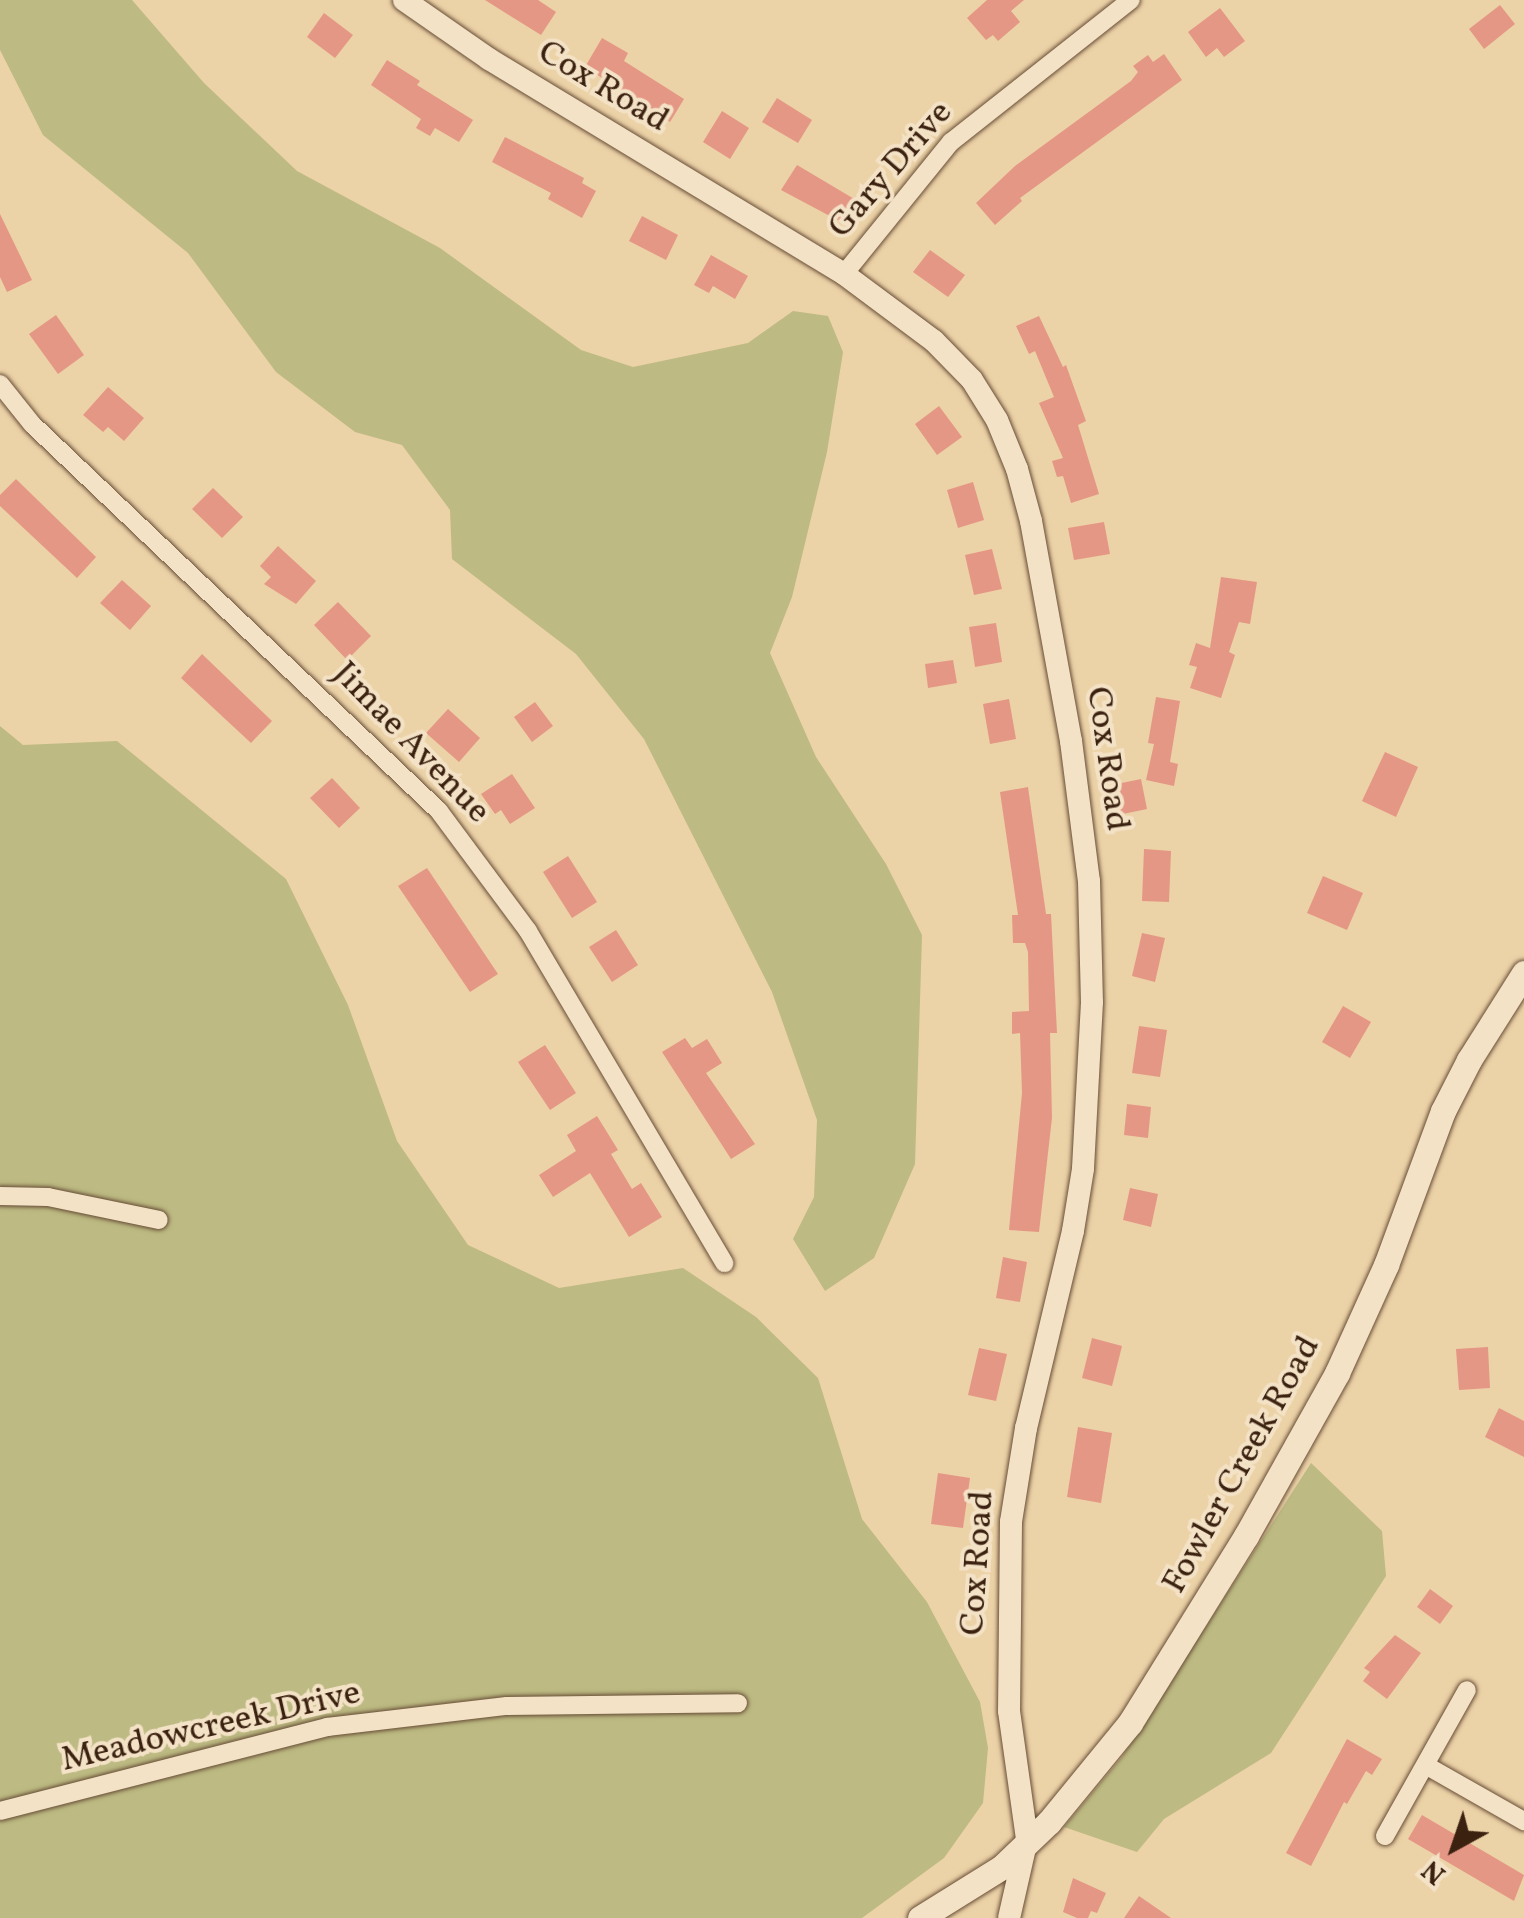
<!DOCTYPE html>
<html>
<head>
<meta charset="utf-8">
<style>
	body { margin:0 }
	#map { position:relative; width:1524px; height:1918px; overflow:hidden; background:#ecd2a7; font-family:Vollkorn,serif }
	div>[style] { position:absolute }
	.green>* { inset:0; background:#bdba83 }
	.building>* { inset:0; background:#e59785 }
	.roads { filter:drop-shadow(0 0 2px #674d36) drop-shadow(0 0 2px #674d36) }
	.minor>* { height:18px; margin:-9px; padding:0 9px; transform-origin:9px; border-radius:9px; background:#f3e2c6 }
	.tertiary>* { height:22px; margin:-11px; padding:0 11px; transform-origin:11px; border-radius:11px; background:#f3e2c6 }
	.secondary>* { height:25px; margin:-12.5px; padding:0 12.5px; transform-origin:12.5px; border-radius:12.5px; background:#f3e2c6 }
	span { translate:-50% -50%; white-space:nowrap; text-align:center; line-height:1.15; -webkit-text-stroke:8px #f3e2c6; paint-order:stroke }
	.street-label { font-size:35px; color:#3b2110 }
	.north { position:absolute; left:1404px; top:1798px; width:100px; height:100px; -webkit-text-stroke:8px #f3e2c6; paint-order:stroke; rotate:220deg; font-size:28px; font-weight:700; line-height:40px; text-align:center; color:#3b2110 }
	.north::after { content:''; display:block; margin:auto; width:35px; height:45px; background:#3b2110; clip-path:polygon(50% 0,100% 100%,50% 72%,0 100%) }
</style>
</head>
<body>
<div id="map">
	<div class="green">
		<div style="clip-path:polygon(0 0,132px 0,204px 83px,297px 171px,440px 248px,581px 350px,633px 367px,748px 343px,793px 311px,828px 316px,843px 352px,827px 452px,792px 597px,770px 653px,816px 757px,886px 864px,922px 935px,915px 1164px,874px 1258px,825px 1291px,793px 1239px,814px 1197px,817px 1120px,772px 992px,644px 739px,576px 654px,452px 559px,450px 510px,402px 445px,355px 432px,276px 372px,188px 253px,43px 135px,0 50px)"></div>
		<div style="clip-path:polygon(0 726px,23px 745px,117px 741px,286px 879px,348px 1005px,397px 1141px,468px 1245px,559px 1288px,683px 1268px,756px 1317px,818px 1378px,862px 1519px,927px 1602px,980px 1702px,988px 1748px,983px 1803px,944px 1858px,862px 1918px,0 1918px)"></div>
		<div style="clip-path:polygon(1311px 1463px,1382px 1531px,1386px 1576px,1271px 1753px,1164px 1819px,1137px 1852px,1064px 1827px,1122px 1757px)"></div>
	</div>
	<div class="building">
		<div style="clip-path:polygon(485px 0,538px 0,556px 12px,541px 35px)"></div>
		<div style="clip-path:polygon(987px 0,1024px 0,1011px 11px,1020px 22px,998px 41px,993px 35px,986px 40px,967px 18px)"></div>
		<div style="clip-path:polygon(1500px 5px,1515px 24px,1484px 49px,1469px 29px)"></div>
		<div style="clip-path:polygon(1220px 8px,1245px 41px,1224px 57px,1217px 48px,1206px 57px,1188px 32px)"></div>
		<div style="clip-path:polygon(324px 13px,353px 35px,335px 58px,307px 37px)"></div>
		<div style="clip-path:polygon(602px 38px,628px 53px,624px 61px,684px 99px,670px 122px,585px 67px)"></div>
		<div style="clip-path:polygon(1164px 54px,1182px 80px,1020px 198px,1022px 201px,995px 225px,976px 203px,1015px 166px,1131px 81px,1138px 72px,1133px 66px,1148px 55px,1153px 62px)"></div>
		<div style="clip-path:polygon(387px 60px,420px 81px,417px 85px,473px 120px,459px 142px,435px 128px,430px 136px,416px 128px,421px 119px,371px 85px)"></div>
		<div style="clip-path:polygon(777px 98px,812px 120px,798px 143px,762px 122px)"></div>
		<div style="clip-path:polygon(722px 111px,749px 128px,730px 159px,703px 142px)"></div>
		<div style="clip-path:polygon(505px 137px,584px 178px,582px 183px,596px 191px,582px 218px,548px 199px,551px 193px,492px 162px)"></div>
		<div style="clip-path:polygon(797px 165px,856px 200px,843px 223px,781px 190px)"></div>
		<div style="clip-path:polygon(0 214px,32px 280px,7px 292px,0 277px)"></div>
		<div style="clip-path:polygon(642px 216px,678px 235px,666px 260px,629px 241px)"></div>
		<div style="clip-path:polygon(930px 250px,965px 275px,948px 297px,913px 272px)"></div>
		<div style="clip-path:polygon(711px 255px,748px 276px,735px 299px,713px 286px,709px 293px,694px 285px)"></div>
		<div style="clip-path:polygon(56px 315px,84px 355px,58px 374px,29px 334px)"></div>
		<div style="clip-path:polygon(1039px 316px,1063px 367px,1066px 365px,1086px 421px,1078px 425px,1099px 494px,1071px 503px,1063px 476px,1057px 477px,1052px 461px,1063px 458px,1039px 403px,1054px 397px,1035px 351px,1029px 354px,1016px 326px)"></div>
		<div style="clip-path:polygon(108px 387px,144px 418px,124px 441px,108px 427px,103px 432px,83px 415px)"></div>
		<div style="clip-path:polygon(939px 406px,962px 437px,937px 455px,915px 424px)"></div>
		<div style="clip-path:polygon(16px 479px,96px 557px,77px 578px,0 506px,0 495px)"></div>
		<div style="clip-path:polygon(973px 482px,984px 520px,958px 528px,947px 490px)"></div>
		<div style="clip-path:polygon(213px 488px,243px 517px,222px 538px,192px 509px)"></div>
		<div style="clip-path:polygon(1104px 522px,1110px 554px,1074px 560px,1068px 528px)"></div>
		<div style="clip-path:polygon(278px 546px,316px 581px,296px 604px,264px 584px,271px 577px,260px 566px)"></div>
		<div style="clip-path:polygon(992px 549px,1002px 589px,974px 595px,965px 555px)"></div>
		<div style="clip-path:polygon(1221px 577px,1257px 582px,1250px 624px,1239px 622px,1229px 652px,1235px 655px,1221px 698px,1190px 688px,1197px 667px,1189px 665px,1196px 643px,1210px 648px)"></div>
		<div style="clip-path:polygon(122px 580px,151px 606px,130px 630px,100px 603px)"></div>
		<div style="clip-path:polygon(338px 602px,371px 636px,347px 660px,314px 625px)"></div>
		<div style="clip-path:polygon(996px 623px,1002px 662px,975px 667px,969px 627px)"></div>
		<div style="clip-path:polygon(202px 654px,272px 721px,251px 743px,181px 678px)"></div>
		<div style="clip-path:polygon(953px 660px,957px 683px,928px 688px,925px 664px)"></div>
		<div style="clip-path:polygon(1156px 697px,1180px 701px,1170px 762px,1178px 764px,1174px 786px,1146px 780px,1154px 744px,1148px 743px)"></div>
		<div style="clip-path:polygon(1009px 699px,1016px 739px,990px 744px,983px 704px)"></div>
		<div style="clip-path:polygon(535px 702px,553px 726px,532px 742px,514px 717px)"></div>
		<div style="clip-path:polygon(448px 709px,480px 738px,459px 762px,426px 733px)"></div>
		<div style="clip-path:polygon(1385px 752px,1418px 767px,1396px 817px,1362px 801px)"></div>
		<div style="clip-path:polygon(512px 774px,535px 808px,510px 824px,501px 810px,495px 814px,481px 794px)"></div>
		<div style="clip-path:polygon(332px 778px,360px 808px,339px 828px,310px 798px)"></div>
		<div style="clip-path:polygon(1141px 779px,1147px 809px,1118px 815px,1112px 785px)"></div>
		<div style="clip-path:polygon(1028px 787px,1046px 914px,1051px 914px,1057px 1033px,1050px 1033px,1052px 1118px,1039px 1232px,1009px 1230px,1022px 1093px,1020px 1033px,1012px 1034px,1012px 1012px,1029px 1011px,1028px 952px,1025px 943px,1013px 943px,1012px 915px,1018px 915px,1000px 792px)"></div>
		<div style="clip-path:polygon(1144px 849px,1171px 851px,1169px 902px,1142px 901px)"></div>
		<div style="clip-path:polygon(568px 856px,597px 902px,572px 918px,543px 872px)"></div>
		<div style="clip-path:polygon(427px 868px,498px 974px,470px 992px,398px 886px)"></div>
		<div style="clip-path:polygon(1323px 876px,1363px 893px,1347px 930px,1307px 913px)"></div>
		<div style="clip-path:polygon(616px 930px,638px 965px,612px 982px,589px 947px)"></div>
		<div style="clip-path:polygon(1142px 933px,1165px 938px,1155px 982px,1132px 976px)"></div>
		<div style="clip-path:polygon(1343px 1006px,1371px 1022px,1350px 1058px,1322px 1042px)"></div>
		<div style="clip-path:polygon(1139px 1026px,1167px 1030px,1160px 1077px,1132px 1073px)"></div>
		<div style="clip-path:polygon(685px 1038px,692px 1048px,707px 1039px,722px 1063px,706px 1073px,755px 1144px,731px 1159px,662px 1052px)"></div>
		<div style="clip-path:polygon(545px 1045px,576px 1093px,550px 1110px,518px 1062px)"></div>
		<div style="clip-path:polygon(1127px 1104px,1151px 1107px,1148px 1138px,1124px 1135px)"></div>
		<div style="clip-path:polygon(597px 1116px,618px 1150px,611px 1154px,632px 1189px,641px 1183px,662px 1217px,629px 1237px,590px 1173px,553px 1197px,539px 1175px,576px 1151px,567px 1135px)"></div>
		<div style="clip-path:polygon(1130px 1188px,1158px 1194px,1151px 1227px,1123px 1220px)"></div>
		<div style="clip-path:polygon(1003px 1257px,1027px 1262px,1020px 1302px,996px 1298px)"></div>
		<div style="clip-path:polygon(1092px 1338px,1122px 1346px,1112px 1386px,1082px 1378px)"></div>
		<div style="clip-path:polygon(1488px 1347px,1490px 1388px,1459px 1390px,1456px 1349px)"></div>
		<div style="clip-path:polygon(979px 1348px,1007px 1354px,996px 1401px,968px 1395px)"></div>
		<div style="clip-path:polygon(1499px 1408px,1524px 1421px,1524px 1457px,1485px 1437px)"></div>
		<div style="clip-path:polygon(1078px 1427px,1112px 1433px,1101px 1503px,1067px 1497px)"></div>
		<div style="clip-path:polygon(938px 1473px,970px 1478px,963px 1528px,931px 1524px)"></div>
		<div style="clip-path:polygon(1430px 1589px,1453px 1606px,1440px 1624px,1417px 1607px)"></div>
		<div style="clip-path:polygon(1395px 1635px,1421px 1653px,1387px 1699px,1363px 1681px,1370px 1672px,1364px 1668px)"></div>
		<div style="clip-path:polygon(1347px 1739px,1382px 1759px,1372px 1775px,1366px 1771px,1347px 1804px,1344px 1802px,1311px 1866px,1286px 1853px)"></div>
		<div style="clip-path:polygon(1422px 1815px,1524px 1875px,1514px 1901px,1408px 1839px)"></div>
		<div style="clip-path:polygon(1073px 1878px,1106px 1893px,1097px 1913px,1091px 1911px,1088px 1918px,1077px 1918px,1063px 1912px)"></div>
		<div style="clip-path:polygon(1139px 1896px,1171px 1918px,1124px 1918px)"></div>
	</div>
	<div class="roads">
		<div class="minor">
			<div style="left:844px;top:274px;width:170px;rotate:-51deg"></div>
			<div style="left:951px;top:142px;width:229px;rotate:-38.3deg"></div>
			<div style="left:0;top:384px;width:51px;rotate:51.3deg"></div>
			<div style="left:32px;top:424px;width:562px;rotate:43.56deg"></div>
			<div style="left:439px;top:811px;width:149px;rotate:53.4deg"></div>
			<div style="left:528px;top:931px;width:386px;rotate:59.4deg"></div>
			<div style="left:0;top:1196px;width:48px;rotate:1.2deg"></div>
			<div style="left:48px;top:1197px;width:113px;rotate:11.7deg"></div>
			<div style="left:1427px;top:1766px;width:112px;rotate:29.6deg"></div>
			<div style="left:0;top:1811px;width:338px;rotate:-14.4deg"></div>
			<div style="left:327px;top:1727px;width:181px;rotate:-6.7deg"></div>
			<div style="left:507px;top:1706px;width:231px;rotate:-0.7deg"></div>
			<div style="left:1385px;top:1836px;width:167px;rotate:-60.7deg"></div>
		</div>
		<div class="tertiary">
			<div style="left:404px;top:0;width:103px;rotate:34.8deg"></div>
			<div style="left:489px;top:59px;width:415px;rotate:31.2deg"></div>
			<div style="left:844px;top:274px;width:112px;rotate:36.7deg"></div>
			<div style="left:934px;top:341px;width:54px;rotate:45.7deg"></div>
			<div style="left:972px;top:380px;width:47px;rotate:58deg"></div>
			<div style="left:997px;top:420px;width:53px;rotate:67.8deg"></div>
			<div style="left:1017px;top:469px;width:54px;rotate:74.9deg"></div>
			<div style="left:1031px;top:521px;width:224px;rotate:79.7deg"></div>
			<div style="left:1071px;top:741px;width:141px;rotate:82.7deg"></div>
			<div style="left:1089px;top:881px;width:121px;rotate:88.6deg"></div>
			<div style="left:1092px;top:1002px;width:167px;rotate:93.1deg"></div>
			<div style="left:1083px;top:1169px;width:63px;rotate:99.2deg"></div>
			<div style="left:1073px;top:1231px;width:203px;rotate:103.4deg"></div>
			<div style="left:1026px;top:1428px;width:95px;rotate:99.1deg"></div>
			<div style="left:1011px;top:1522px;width:189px;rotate:90.6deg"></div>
			<div style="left:1009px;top:1711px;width:129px;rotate:82deg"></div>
			<div style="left:1027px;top:1839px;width:81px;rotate:102.8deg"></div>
		</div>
		<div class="secondary">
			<div style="left:920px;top:1918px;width:97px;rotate:-31.9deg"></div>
			<div style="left:1002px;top:1867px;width:65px;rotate:-43.8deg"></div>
			<div style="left:1049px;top:1822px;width:128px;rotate:-50.7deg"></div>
			<div style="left:1130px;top:1723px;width:220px;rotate:-58.2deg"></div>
			<div style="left:1246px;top:1536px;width:187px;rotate:-60.8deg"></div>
			<div style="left:1337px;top:1373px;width:119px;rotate:-65.6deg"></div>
			<div style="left:1386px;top:1265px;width:164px;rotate:-69.7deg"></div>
			<div style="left:1443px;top:1111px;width:57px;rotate:-63deg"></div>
			<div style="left:1469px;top:1060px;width:103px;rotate:-57.7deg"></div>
		</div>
	</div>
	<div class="street-label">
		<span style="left:603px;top:87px;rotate:31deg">Cox Road</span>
		<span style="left:891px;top:170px;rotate:-49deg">Gary Drive</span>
		<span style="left:411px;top:743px;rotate:46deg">Jimae Avenue</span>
		<span style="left:1107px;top:759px;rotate:82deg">Cox Road</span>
		<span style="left:1242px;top:1465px;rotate:-61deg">Fowler Creek Road</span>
		<span style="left:978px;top:1563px;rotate:-86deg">Cox Road</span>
		<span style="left:211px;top:1727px;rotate:-13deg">Meadowcreek Drive</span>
	</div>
	<div class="north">N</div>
</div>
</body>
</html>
